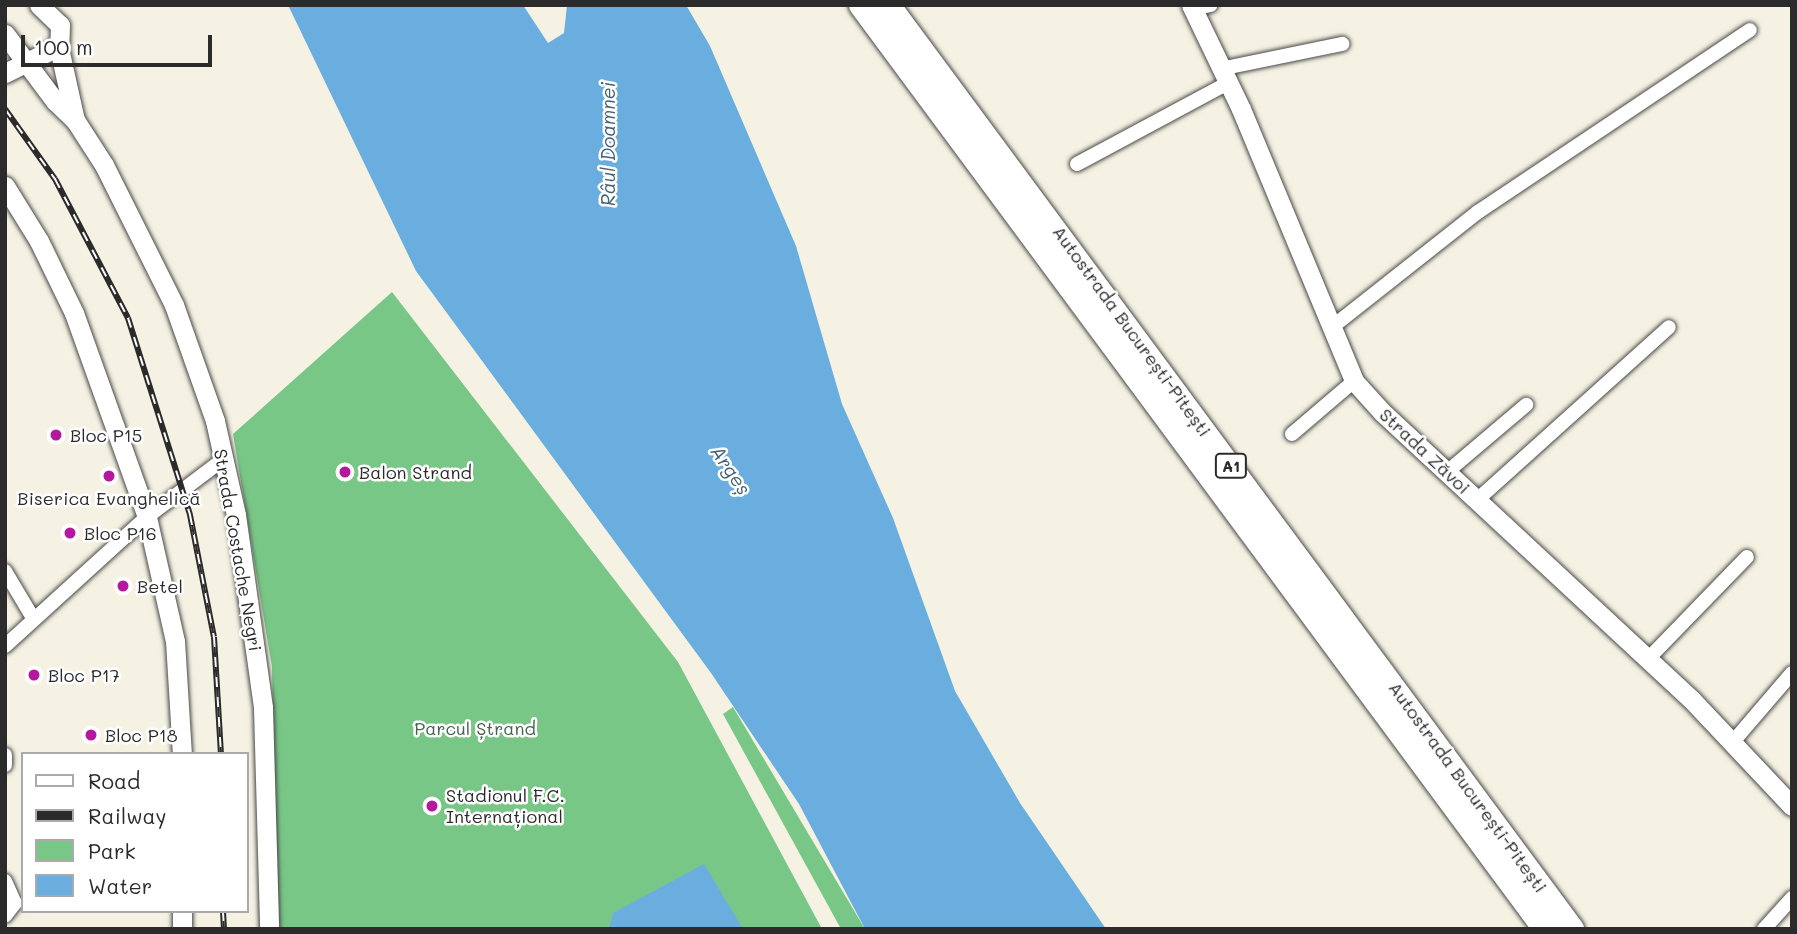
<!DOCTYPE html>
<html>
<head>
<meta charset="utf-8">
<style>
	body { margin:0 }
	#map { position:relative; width:1797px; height:934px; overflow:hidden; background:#f5f2e3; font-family:Mali,sans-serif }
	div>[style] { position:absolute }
	.green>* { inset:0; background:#78c787 }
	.water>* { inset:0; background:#69aedf }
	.roads { filter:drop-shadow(0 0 2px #494947) drop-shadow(0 0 2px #494947) }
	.street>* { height:14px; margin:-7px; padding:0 7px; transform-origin:7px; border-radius:7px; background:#fff }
	.secondary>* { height:19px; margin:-9.5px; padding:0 9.5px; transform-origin:9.5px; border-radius:9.5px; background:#fff }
	.highway>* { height:24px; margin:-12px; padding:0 12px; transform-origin:12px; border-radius:12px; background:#fff }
	.rail>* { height:6px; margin-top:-3px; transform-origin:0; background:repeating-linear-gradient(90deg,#fff 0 10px,#2b2b2b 0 20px); box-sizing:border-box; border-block:2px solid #2b2b2b }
	.dots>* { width:19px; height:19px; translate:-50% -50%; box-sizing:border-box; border:4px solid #fff; border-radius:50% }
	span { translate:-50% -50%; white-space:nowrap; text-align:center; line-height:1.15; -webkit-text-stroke:5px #fff; paint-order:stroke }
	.shield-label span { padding:2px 5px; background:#fff; border:2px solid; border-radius:5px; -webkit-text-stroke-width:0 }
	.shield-label { font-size:16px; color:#2b2b2b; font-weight:700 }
	.street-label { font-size:18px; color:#2b2b2b }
	.poi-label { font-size:18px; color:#2b2b2b }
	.left { translate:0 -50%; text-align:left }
	.park-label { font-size:18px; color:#46624b }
	.water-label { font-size:19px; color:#445f73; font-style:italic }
	.frame { position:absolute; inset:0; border:7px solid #2b2b2b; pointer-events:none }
	.legend { position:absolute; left:21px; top:752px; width:228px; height:161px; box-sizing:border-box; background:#fff; border:2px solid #aaa; margin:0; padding:9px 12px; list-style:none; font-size:21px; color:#2b2b2b }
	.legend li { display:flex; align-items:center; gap:14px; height:35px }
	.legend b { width:35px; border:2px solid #aaa }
	.scale { position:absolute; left:21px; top:35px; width:191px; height:32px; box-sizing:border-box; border:4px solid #2b2b2b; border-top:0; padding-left:9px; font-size:21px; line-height:24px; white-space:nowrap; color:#2b2b2b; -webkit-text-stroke:5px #fff; paint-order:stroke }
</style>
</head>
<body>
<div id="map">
	<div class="green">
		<div style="clip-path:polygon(392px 292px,678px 662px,822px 929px,277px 929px,272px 667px,233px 434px)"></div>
		<div style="clip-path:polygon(733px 707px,865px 929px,841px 929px,723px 714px)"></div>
	</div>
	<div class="water">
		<div style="clip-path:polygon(288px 5px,523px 5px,548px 43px,564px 33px,567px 5px,686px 5px,710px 46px,796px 246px,842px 404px,893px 518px,955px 691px,1020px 803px,1106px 929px,865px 929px,799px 804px,711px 673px,416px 271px)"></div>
		<div style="clip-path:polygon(704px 864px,743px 929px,609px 929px,613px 913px)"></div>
	</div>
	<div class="roads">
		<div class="street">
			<div style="left:1193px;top:9px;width:18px;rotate:-13deg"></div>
			<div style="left:1220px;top:69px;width:125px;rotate:-11.6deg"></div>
			<div style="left:1077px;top:164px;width:171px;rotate:-28.2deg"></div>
			<div style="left:1331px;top:328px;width:187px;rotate:-38.3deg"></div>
			<div style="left:1478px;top:212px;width:327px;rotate:-33.8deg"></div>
			<div style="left:1292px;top:434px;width:82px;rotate:-40.5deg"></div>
			<div style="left:1447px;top:472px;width:104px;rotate:-40.3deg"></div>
			<div style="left:1477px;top:500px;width:258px;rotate:-42deg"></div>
			<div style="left:5px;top:571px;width:55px;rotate:59.2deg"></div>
			<div style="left:5px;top:646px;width:192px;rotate:-42.3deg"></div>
			<div style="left:147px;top:517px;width:98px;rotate:-37.1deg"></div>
			<div style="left:1648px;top:659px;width:142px;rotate:-45.9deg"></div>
			<div style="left:1732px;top:743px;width:92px;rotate:-49.4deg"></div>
			<div style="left:5px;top:755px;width:10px;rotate:90deg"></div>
			<div style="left:5px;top:881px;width:24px;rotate:66deg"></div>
			<div style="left:15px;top:903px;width:16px;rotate:128deg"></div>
			<div style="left:1764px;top:929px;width:42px;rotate:-47.9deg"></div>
		</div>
		<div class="secondary">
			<div style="left:39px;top:5px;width:29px;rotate:44deg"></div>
			<div style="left:60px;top:25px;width:23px;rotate:92deg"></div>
			<div style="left:59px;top:48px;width:74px;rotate:77.5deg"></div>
			<div style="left:1191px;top:5px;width:115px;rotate:64.3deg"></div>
			<div style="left:1241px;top:109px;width:295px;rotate:67.4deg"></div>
			<div style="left:1354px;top:381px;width:42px;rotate:47.9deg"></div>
			<div style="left:1382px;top:412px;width:422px;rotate:42.9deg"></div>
			<div style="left:1691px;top:699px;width:147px;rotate:46.7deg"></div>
			<div style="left:5px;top:34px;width:84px;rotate:53.3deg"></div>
			<div style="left:55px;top:101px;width:28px;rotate:44deg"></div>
			<div style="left:75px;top:120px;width:54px;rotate:57.2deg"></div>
			<div style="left:104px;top:165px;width:157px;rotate:63.4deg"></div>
			<div style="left:174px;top:305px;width:123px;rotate:70.5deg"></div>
			<div style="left:215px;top:421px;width:96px;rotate:77.4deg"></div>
			<div style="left:236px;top:515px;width:195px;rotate:82deg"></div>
			<div style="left:263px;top:708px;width:221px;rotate:88.4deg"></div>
			<div style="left:5px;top:73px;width:60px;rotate:-26.6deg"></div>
			<div style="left:5px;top:186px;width:65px;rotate:58.3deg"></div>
			<div style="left:39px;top:241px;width:80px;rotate:64.1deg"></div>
			<div style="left:74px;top:313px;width:217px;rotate:70.3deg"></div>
			<div style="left:147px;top:517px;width:127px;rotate:77.3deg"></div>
			<div style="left:175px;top:641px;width:113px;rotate:86.5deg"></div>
			<div style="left:182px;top:929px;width:18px;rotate:-90deg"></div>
		</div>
		<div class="highway">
			<div style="left:861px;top:5px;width:1150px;rotate:53.49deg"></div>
			<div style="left:888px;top:5px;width:1150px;rotate:53.49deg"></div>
		</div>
	</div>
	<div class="rail">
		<div style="left:5px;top:109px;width:86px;rotate:54.5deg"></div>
		<div style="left:55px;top:179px;width:157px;rotate:62.3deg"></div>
		<div style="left:128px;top:318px;width:207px;rotate:72.5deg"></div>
		<div style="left:190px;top:515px;width:124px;rotate:78.9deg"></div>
		<div style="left:214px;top:637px;width:117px;rotate:86.6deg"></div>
		<div style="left:223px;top:911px;width:18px;rotate:87deg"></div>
	</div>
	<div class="dots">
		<div style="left:56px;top:435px;background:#b5179e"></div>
		<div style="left:345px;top:472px;background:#b5179e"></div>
		<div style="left:109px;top:476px;background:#b5179e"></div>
		<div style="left:70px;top:533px;background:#b5179e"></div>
		<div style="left:123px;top:586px;background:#b5179e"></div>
		<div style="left:34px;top:675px;background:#b5179e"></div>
		<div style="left:91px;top:735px;background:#b5179e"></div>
		<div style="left:432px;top:806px;background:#b5179e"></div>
	</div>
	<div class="shield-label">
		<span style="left:1231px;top:466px">A1</span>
	</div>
	<div class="street-label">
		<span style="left:1132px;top:331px;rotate:54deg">Autostrada București-Pitești</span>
		<span style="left:1425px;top:451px;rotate:43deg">Strada Zăvoi</span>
		<span style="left:238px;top:550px;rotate:80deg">Strada Costache Negri</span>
		<span style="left:1468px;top:787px;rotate:54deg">Autostrada București-Pitești</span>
	</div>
	<div class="poi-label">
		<span class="left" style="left:70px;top:435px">Bloc P15</span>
		<span class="left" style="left:359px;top:472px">Balon Strand</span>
		<span style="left:109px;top:498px">Biserica Evanghelică</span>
		<span class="left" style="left:84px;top:533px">Bloc P16</span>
		<span class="left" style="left:137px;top:586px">Betel</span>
		<span class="left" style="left:48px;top:675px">Bloc P17</span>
		<span class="left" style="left:105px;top:735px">Bloc P18</span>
		<span class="left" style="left:446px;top:806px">Stadionul F.C.<br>Internațional</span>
	</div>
	<div class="park-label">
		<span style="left:475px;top:728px">Parcul Ștrand</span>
	</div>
	<div class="water-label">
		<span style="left:608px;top:144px;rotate:-90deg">Râul Doamnei</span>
		<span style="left:731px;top:470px;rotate:56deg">Argeș</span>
	</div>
	<div class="frame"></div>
	<ul class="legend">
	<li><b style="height:9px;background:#fff"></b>Road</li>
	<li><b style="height:9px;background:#2b2b2b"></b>Railway</li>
	<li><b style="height:19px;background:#78c787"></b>Park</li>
	<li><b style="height:19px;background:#69aedf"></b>Water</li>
	</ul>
	<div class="scale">100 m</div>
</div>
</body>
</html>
